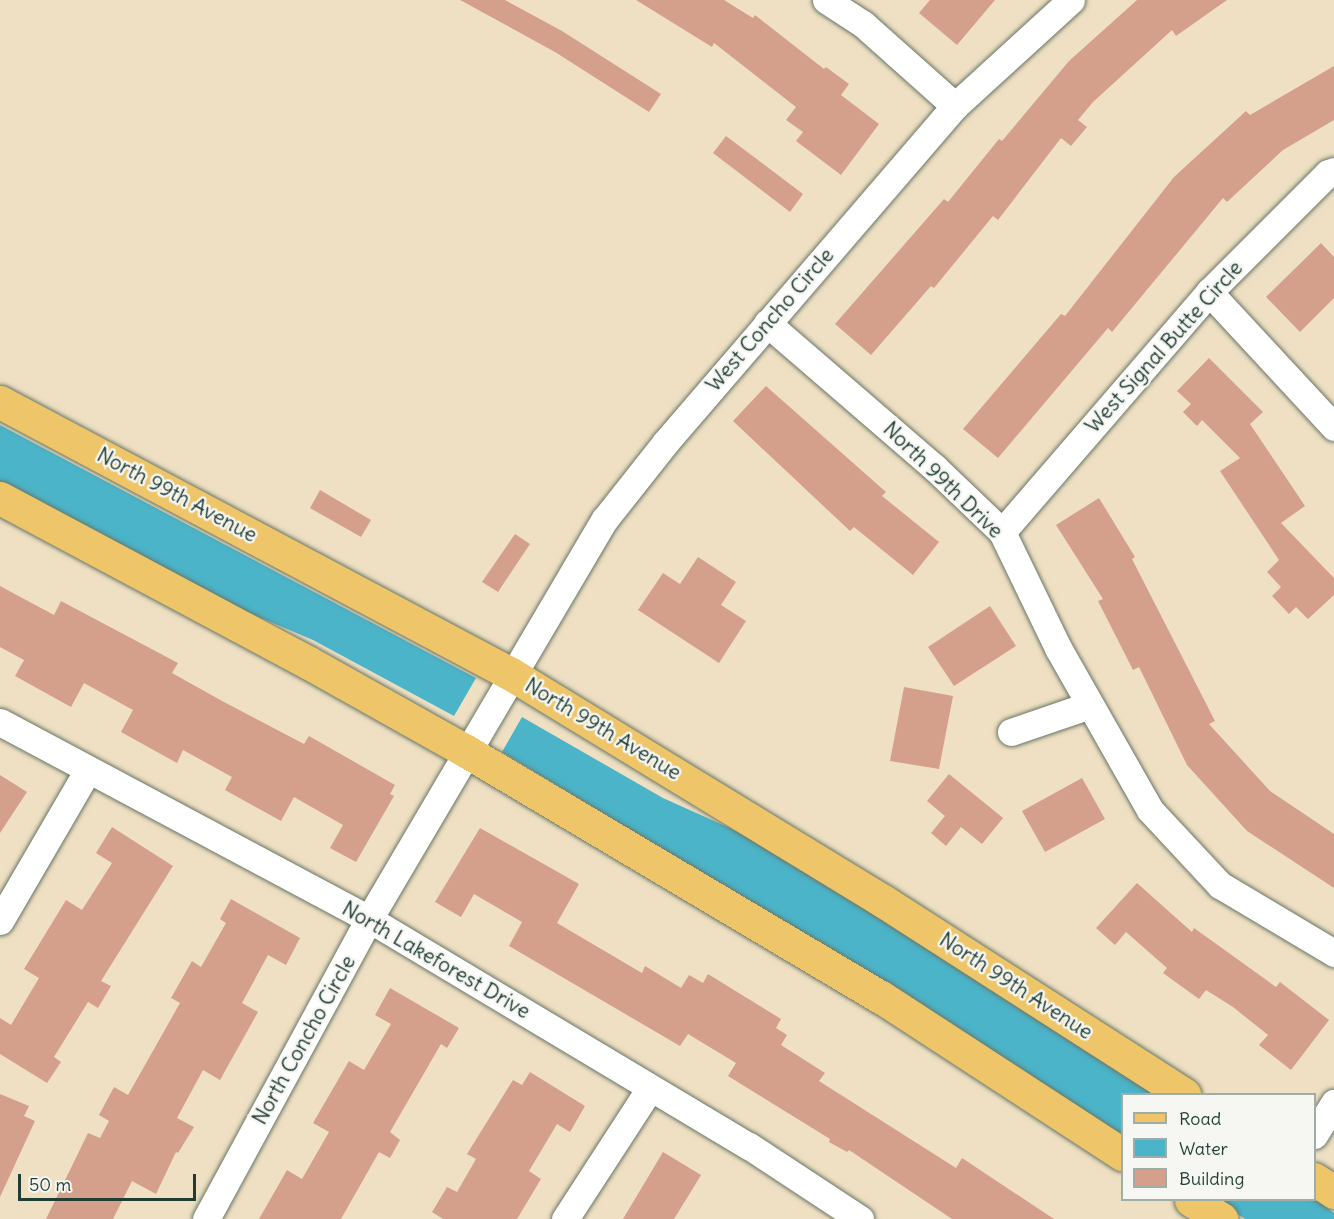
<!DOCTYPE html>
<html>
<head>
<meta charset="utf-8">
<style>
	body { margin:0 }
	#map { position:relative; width:1334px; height:1219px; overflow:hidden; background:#f0e0c3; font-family:Delius,sans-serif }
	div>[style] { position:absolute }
	.water>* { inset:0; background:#4bb4c9 }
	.building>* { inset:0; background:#d4a08b }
	.roads { filter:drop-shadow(0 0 2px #687666) drop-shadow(0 0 2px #687666) }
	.minor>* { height:27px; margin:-13.5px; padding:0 13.5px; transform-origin:13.5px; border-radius:13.5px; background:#fff }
	.major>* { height:33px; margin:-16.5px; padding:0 16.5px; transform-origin:16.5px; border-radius:16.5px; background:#eec569 }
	span { translate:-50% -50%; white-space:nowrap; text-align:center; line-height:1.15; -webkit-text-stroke:5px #f6f6f2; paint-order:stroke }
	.street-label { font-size:21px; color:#1f3d34 }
	.legend { position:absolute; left:1121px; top:1093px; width:195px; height:108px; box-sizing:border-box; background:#f6f6f2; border:2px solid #a0aca6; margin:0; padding:8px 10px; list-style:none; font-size:18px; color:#1f3d34 }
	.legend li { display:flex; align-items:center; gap:12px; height:30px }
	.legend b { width:30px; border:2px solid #a0aca6 }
	.scale { position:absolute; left:18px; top:1174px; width:178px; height:27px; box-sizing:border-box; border:3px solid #1f3d34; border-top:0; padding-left:8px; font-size:18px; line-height:21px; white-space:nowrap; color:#1f3d34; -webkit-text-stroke:4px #f6f6f2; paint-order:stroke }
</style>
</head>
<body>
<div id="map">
	<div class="water">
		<div style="clip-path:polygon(0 425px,476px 678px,454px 716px,313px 640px,226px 603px,0 487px)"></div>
		<div style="clip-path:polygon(522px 717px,663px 798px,752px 838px,878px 914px,1159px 1094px,1122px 1094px,1122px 1138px,829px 950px,502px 752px)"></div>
		<div style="clip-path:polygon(1315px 1199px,1334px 1213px,1334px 1219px,1245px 1219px,1216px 1200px)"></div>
	</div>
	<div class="building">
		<div style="clip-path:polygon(460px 0,505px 0,562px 31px,661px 94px,649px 112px,555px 52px)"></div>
		<div style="clip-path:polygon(636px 0,724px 0,753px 18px,755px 15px,824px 69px,826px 67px,849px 84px,841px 95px,879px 124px,841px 175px,796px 141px,803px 132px,786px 120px,796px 107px,714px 43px,712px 47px)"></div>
		<div style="clip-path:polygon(930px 0,995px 0,957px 45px,919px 13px)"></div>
		<div style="clip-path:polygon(1137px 0,1227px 0,1176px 36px,1172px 30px,1093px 102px,1078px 120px,1087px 127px,1071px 146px,1061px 138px,998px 220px,993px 216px,934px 288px,931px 286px,871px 355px,835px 324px,944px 199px,948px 202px,999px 139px,1002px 141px,1069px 61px)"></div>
		<div style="clip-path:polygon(1334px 66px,1334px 120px,1283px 150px,1227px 202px,1223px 198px,1112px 332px,1108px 328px,998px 458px,963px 429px,1061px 314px,1065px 316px,1174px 177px,1246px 111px,1250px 115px)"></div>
		<div style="clip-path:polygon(726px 136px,803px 194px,790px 212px,713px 153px)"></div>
		<div style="clip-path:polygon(1321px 243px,1334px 257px,1334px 298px,1300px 332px,1266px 297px)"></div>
		<div style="clip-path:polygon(1209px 358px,1263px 412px,1250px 424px,1305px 506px,1281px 523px,1334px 578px,1334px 595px,1308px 619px,1296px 607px,1289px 614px,1272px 596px,1281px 587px,1267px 572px,1279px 560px,1220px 471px,1240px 458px,1202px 420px,1197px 426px,1183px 412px,1191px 404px,1177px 391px)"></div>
		<div style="clip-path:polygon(766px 386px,886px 492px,882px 496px,939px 542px,913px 575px,854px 527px,850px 531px,733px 421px)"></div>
		<div style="clip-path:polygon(320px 490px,371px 520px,361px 537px,310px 508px)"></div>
		<div style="clip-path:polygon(1099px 498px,1135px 557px,1132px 559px,1215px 721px,1209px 724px,1270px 791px,1334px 834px,1334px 888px,1247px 831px,1187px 765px,1139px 667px,1133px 670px,1098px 601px,1103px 599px,1056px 525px)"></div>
		<div style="clip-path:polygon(515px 534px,530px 544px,498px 592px,482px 582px)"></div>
		<div style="clip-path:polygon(698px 557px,736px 582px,721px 605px,746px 621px,719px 663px,638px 610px,663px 573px,680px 584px)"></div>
		<div style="clip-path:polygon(0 586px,54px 615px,61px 601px,178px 663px,172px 673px,224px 702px,304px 744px,309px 736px,395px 785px,390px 794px,394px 796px,356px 862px,330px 848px,343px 825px,294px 797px,281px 821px,225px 790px,232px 777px,183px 750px,177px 763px,121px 732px,133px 710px,84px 683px,71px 707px,15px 676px,24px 660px,0 647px)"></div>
		<div style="clip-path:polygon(990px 606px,1016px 646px,954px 686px,928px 647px)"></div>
		<div style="clip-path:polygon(904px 687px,953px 696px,939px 769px,890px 761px)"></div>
		<div style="clip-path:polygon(949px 774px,1003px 818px,982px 844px,961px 827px,946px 846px,931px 833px,945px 816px,927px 801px)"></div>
		<div style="clip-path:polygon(0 775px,27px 792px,0 833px)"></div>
		<div style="clip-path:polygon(1082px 778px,1105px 819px,1045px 852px,1022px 811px)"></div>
		<div style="clip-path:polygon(112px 827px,173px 866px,101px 981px,111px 986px,98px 1008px,88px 1002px,54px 1057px,61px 1062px,47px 1083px,0 1054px,0 1018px,11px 1025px,39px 978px,24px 969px,66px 900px,82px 910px,112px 863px,96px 853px)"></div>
		<div style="clip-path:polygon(480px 828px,579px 884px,557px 923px,642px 973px,645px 966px,681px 988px,689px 975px,703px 983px,708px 974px,781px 1019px,776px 1028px,787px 1035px,781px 1045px,825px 1073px,819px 1081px,956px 1168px,962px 1158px,1054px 1219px,952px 1219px,849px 1150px,847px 1152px,829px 1142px,830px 1139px,728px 1076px,736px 1063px,688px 1034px,680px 1046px,509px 946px,522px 922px,474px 894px,461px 917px,435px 902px)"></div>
		<div style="clip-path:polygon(1137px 883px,1192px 932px,1194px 928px,1276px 987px,1280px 982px,1329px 1020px,1291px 1070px,1259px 1045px,1268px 1035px,1233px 1007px,1206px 990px,1199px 999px,1163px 973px,1167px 968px,1126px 932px,1115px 945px,1096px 928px)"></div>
		<div style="clip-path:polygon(231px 899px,300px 938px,286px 965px,268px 955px,242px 1003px,258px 1012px,220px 1080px,203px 1070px,177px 1118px,194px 1127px,178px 1153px,176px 1152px,156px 1194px,132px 1181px,113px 1219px,46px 1219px,88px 1133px,100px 1138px,109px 1121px,99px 1115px,114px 1087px,128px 1095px,180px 1003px,171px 998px,192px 961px,201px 967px,226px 923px,220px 919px)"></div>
		<div style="clip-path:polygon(390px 988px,459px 1028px,447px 1048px,441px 1044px,390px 1132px,400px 1140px,390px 1158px,379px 1152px,341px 1219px,259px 1219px,287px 1170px,302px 1179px,329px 1132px,313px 1123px,349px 1061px,364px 1070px,391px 1024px,375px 1015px)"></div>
		<div style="clip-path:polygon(530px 1072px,585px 1106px,570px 1132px,557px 1124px,529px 1171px,541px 1179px,517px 1219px,443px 1219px,432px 1212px,447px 1187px,457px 1192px,476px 1159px,467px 1154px,513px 1080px,522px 1085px)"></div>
		<div style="clip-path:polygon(0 1094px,29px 1106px,24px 1116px,35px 1121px,0 1197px)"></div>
		<div style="clip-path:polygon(663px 1152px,701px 1175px,695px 1185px,674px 1219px,623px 1219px)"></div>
	</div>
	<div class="roads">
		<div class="minor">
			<div style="left:826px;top:0;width:44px;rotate:33deg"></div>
			<div style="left:863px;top:24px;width:123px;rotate:41.7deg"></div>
			<div style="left:1209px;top:292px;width:184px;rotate:47.2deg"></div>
			<div style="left:767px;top:323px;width:221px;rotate:40.8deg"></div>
			<div style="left:934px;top:467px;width:94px;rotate:43.7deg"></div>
			<div style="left:1002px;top:532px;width:129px;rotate:64.2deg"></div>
			<div style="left:1058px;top:648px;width:186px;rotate:60.4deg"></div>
			<div style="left:1150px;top:810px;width:103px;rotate:47deg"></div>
			<div style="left:1220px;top:885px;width:133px;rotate:30.8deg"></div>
			<div style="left:1002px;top:532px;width:317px;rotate:-49.2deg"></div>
			<div style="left:1209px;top:292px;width:168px;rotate:-45deg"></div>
			<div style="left:1328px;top:173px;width:6px;rotate:-18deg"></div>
			<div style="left:0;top:722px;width:418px;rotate:28.1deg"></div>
			<div style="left:369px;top:919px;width:443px;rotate:30.9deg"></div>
			<div style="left:749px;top:1146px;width:133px;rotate:33.3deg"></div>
			<div style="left:1011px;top:732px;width:83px;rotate:-18.9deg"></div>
			<div style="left:0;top:921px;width:175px;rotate:-59.8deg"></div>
			<div style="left:1314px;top:1135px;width:38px;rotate:-58deg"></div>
			<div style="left:206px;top:1219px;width:341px;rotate:-61.5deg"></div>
			<div style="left:369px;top:919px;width:464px;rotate:-59.5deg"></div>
			<div style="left:605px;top:519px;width:97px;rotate:-51.7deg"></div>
			<div style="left:665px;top:443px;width:445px;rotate:-49.3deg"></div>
			<div style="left:955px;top:106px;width:157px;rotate:-42.4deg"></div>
			<div style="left:565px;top:1219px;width:156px;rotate:-57deg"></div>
		</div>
		<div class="major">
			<div style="left:0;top:402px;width:579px;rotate:28.03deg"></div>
			<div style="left:511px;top:674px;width:436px;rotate:31.4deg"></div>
			<div style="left:883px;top:901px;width:358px;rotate:32.7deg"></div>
			<div style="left:0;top:498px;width:350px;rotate:28.1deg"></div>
			<div style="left:309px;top:663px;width:180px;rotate:29.3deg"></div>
			<div style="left:466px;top:751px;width:482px;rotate:30.7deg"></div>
			<div style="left:881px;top:997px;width:288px;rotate:33.1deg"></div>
			<div style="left:1314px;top:1179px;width:24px;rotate:33deg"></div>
			<div style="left:1191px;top:1200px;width:36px;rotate:32deg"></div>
		</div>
	</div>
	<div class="street-label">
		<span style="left:770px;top:320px;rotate:-49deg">West Concho Circle</span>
		<span style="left:1164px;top:347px;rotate:-48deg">West Signal Butte Circle</span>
		<span style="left:943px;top:480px;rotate:44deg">North 99th Drive</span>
		<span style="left:177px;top:495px;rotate:28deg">North 99th Avenue</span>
		<span style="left:603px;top:729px;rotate:31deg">North 99th Avenue</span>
		<span style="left:436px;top:960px;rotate:30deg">North Lakeforest Drive</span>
		<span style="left:1016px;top:986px;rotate:33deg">North 99th Avenue</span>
		<span style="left:304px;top:1040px;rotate:-61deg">North Concho Circle</span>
	</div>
	<ul class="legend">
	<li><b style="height:8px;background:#eec569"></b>Road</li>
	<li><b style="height:16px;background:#4bb4c9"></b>Water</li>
	<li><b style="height:16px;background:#d4a08b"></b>Building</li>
	</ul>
	<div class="scale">50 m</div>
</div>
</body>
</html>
